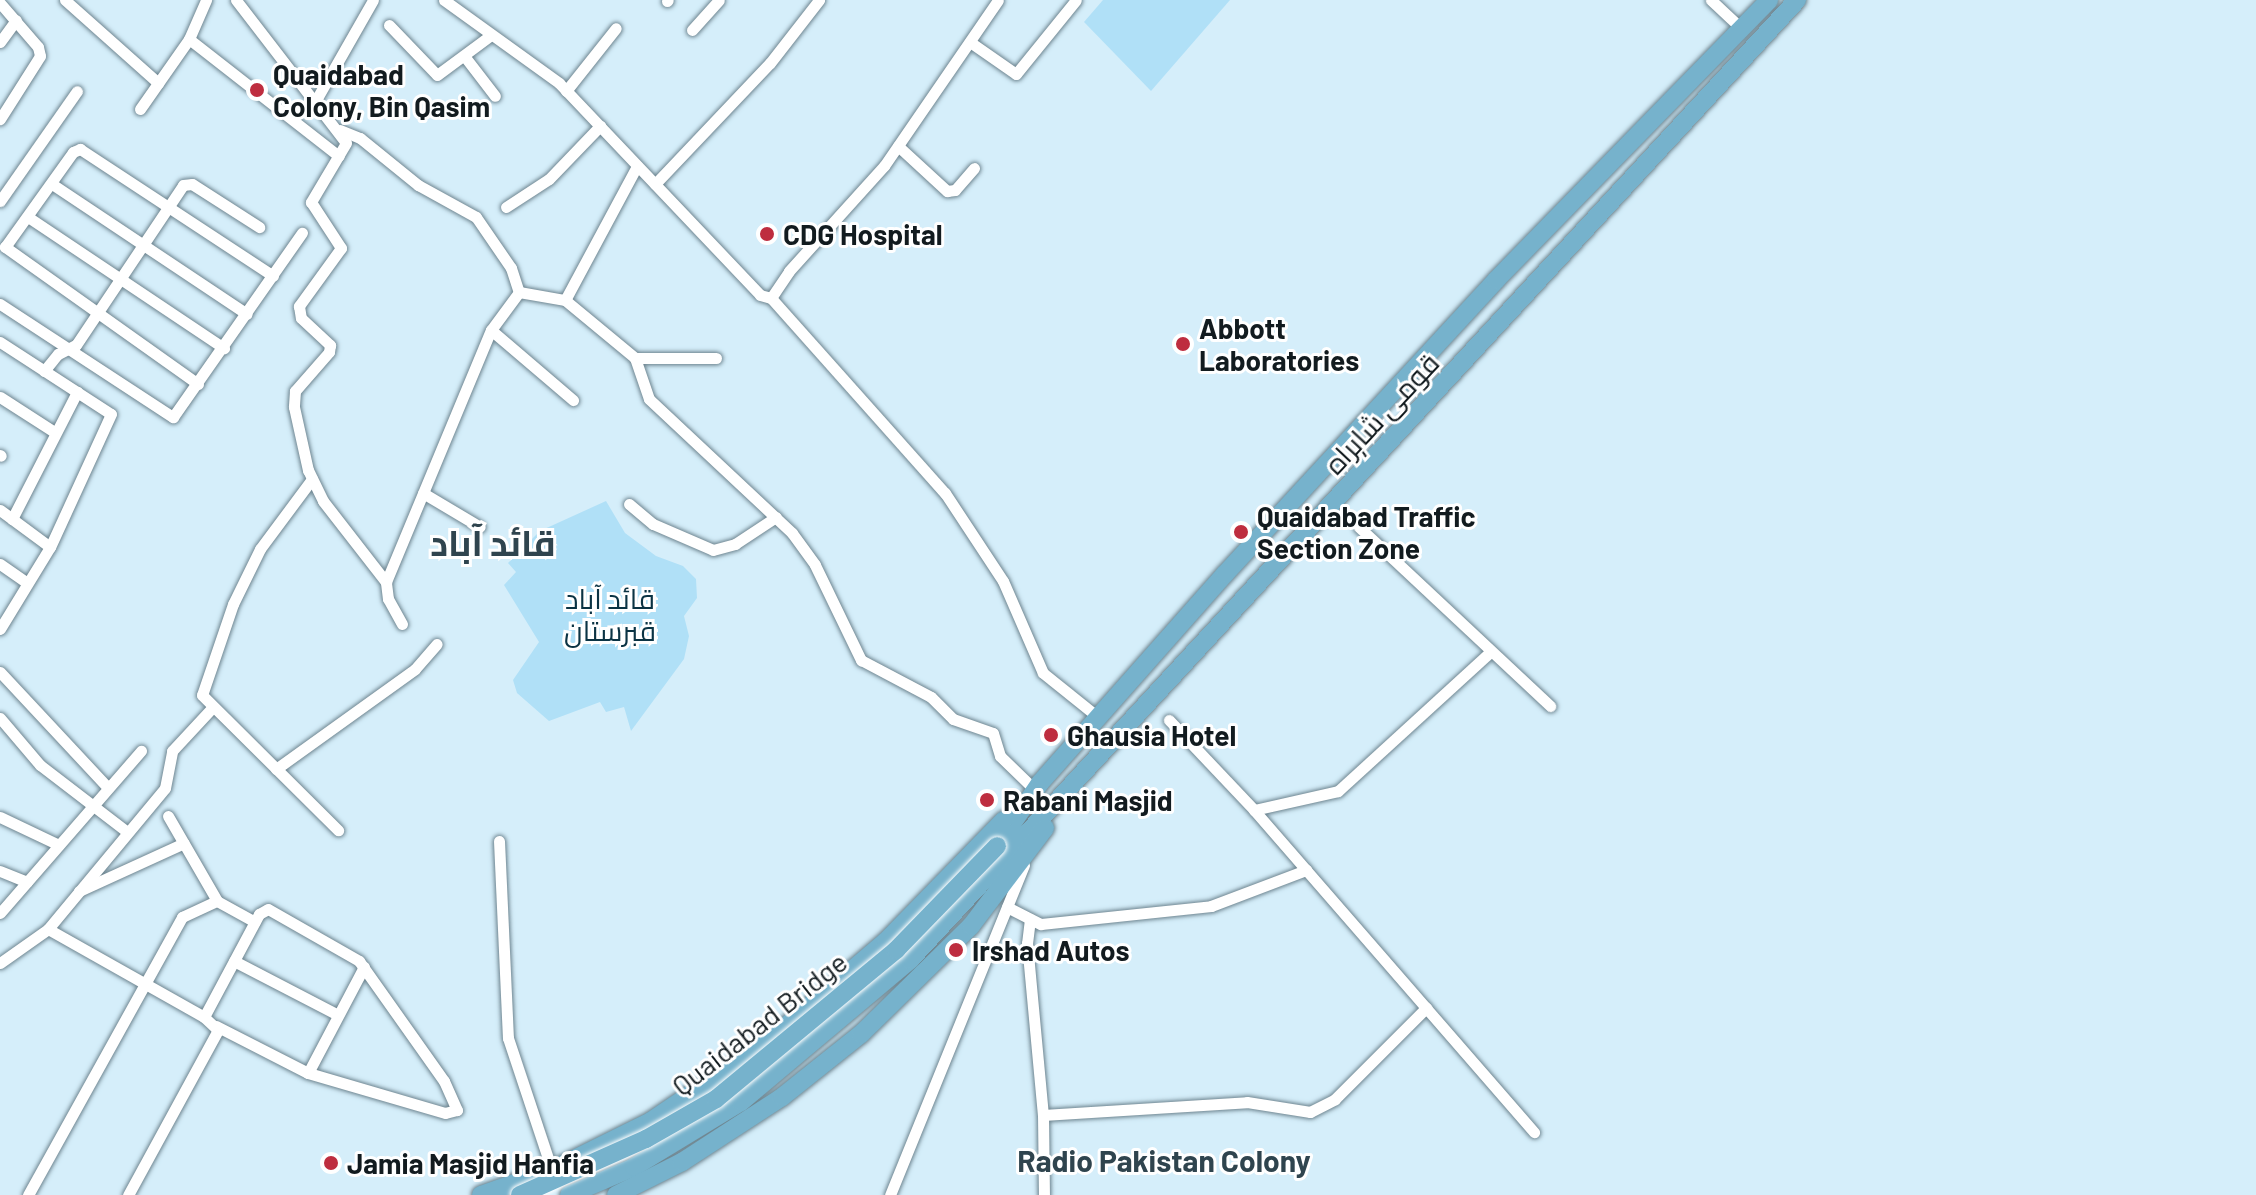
<!DOCTYPE html>
<html>
<head>
<meta charset="utf-8">
<style>
	body { margin:0 }
	#map { position:relative; width:2256px; height:1195px; overflow:hidden; background:#d5eefa; font-family:Barlow,Cairo,sans-serif }
	div>[style] { position:absolute }
	.green>* { inset:0; background:#b0e0f7 }
	.roads { filter:drop-shadow(0 0 2px #6e8590) drop-shadow(0 0 2px #6e8590) }
	.minor>* { height:11px; margin:-5.5px; padding:0 5.5px; transform-origin:5.5px; border-radius:5.5px; background:#fff }
	.trunk>* { height:18px; margin:-9px; padding:0 9px; transform-origin:9px; border-radius:9px; background:#76b2cc }
	.bridges { filter:drop-shadow(0 0 2px #fff) drop-shadow(0 0 2px #fff) }
	.trunk-bridge>* { height:18px; margin:-9px; padding:0 9px; transform-origin:9px; border-radius:9px; background:#76b2cc }
	.dots>* { width:22px; height:22px; translate:-50% -50%; box-sizing:border-box; border:4px solid #fff; border-radius:50% }
	span { translate:-50% -50%; white-space:nowrap; text-align:center; line-height:1.15; -webkit-text-stroke:6px #fff; paint-order:stroke }
	.poi-label { font-size:28px; color:#121b1f; font-weight:700 }
	.left { translate:0 -50%; text-align:left }
	.street-label { font-size:28px; color:#121b1f }
	.park-label { font-size:28px; color:#0a3344 }
	.neighbourhood-label { font-size:30px; color:#2f444e; font-weight:700 }
	.district-label { font-size:36px; color:#2f444e; font-weight:700 }
</style>
</head>
<body>
<div id="map">
	<div class="green">
		<div style="clip-path:polygon(1103px 0,1230px 0,1151px 91px,1084px 22px)"></div>
		<div style="clip-path:polygon(606px 501px,625px 533px,656px 556px,683px 566px,696px 579px,697px 598px,684px 616px,689px 636px,684px 659px,631px 731px,624px 707px,606px 712px,600px 702px,549px 721px,517px 693px,513px 680px,539px 642px,504px 585px,516px 572px,508px 563px,540px 531px)"></div>
	</div>
	<div class="roads">
		<div class="minor">
			<div style="left:65px;top:0;width:125px;rotate:41.7deg"></div>
			<div style="left:236px;top:0;width:180px;rotate:52.4deg"></div>
			<div style="left:346px;top:143px;width:69px;rotate:120.7deg"></div>
			<div style="left:311px;top:202px;width:55px;rotate:56.9deg"></div>
			<div style="left:341px;top:248px;width:72px;rotate:125.9deg"></div>
			<div style="left:299px;top:306px;width:12px;rotate:81deg"></div>
			<div style="left:301px;top:318px;width:40px;rotate:43deg"></div>
			<div style="left:330px;top:345px;width:7px;rotate:98deg"></div>
			<div style="left:329px;top:352px;width:52px;rotate:131.1deg"></div>
			<div style="left:295px;top:391px;width:16px;rotate:94deg"></div>
			<div style="left:294px;top:407px;width:65px;rotate:77.5deg"></div>
			<div style="left:308px;top:470px;width:34px;rotate:64deg"></div>
			<div style="left:323px;top:501px;width:103px;rotate:52.1deg"></div>
			<div style="left:444px;top:0;width:142px;rotate:35.8deg"></div>
			<div style="left:559px;top:83px;width:292px;rotate:46.5deg"></div>
			<div style="left:760px;top:295px;width:11px;rotate:15deg"></div>
			<div style="left:771px;top:298px;width:32px;rotate:-56deg"></div>
			<div style="left:789px;top:271px;width:142px;rotate:-47.9deg"></div>
			<div style="left:884px;top:166px;width:201px;rotate:-55.5deg"></div>
			<div style="left:1711px;top:0;width:42px;rotate:43.1deg"></div>
			<div style="left:667px;top:1px;width:1px;rotate:-45deg"></div>
			<div style="left:0;top:3px;width:58px;rotate:49.2deg"></div>
			<div style="left:38px;top:47px;width:9px;rotate:77deg"></div>
			<div style="left:40px;top:56px;width:75px;rotate:122.4deg"></div>
			<div style="left:389px;top:25px;width:69px;rotate:46.2deg"></div>
			<div style="left:437px;top:75px;width:67px;rotate:-36.5deg"></div>
			<div style="left:692px;top:30px;width:40px;rotate:-48deg"></div>
			<div style="left:189px;top:39px;width:190px;rotate:38deg"></div>
			<div style="left:0;top:42px;width:27px;rotate:-54deg"></div>
			<div style="left:970px;top:42px;width:56px;rotate:34.8deg"></div>
			<div style="left:1016px;top:74px;width:95px;rotate:-51deg"></div>
			<div style="left:465px;top:57px;width:49px;rotate:52.4deg"></div>
			<div style="left:566px;top:91px;width:80px;rotate:-51.6deg"></div>
			<div style="left:316px;top:100px;width:115px;rotate:-60.3deg"></div>
			<div style="left:140px;top:109px;width:85px;rotate:-55deg"></div>
			<div style="left:189px;top:39px;width:43px;rotate:-66.4deg"></div>
			<div style="left:340px;top:130px;width:22px;rotate:22deg"></div>
			<div style="left:360px;top:138px;width:75px;rotate:39deg"></div>
			<div style="left:418px;top:185px;width:66px;rotate:28.9deg"></div>
			<div style="left:476px;top:217px;width:62px;rotate:55.5deg"></div>
			<div style="left:511px;top:268px;width:25px;rotate:72deg"></div>
			<div style="left:898px;top:146px;width:67px;rotate:42.6deg"></div>
			<div style="left:947px;top:191px;width:8px;rotate:-7deg"></div>
			<div style="left:955px;top:190px;width:29px;rotate:-49deg"></div>
			<div style="left:637px;top:166px;width:152px;rotate:118.2deg"></div>
			<div style="left:565px;top:300px;width:91px;rotate:39.6deg"></div>
			<div style="left:635px;top:358px;width:43px;rotate:71.1deg"></div>
			<div style="left:649px;top:399px;width:196px;rotate:43.1deg"></div>
			<div style="left:792px;top:533px;width:39px;rotate:54deg"></div>
			<div style="left:815px;top:565px;width:106px;rotate:64.2deg"></div>
			<div style="left:861px;top:660px;width:79px;rotate:27.9deg"></div>
			<div style="left:931px;top:697px;width:31px;rotate:45deg"></div>
			<div style="left:953px;top:719px;width:42px;rotate:19.3deg"></div>
			<div style="left:993px;top:733px;width:24px;rotate:73deg"></div>
			<div style="left:1000px;top:756px;width:47px;rotate:44.1deg"></div>
			<div style="left:52px;top:184px;width:234px;rotate:33.7deg"></div>
			<div style="left:655px;top:184px;width:167px;rotate:-46.5deg"></div>
			<div style="left:770px;top:63px;width:80px;rotate:-52.1deg"></div>
			<div style="left:0;top:201px;width:134px;rotate:-55deg"></div>
			<div style="left:506px;top:207px;width:51px;rotate:-33.1deg"></div>
			<div style="left:549px;top:179px;width:74px;rotate:-46.1deg"></div>
			<div style="left:28px;top:217px;width:236px;rotate:33.8deg"></div>
			<div style="left:771px;top:298px;width:261px;rotate:48.3deg"></div>
			<div style="left:945px;top:493px;width:105px;rotate:56.6deg"></div>
			<div style="left:1003px;top:581px;width:100px;rotate:66.5deg"></div>
			<div style="left:1043px;top:673px;width:70px;rotate:38.7deg"></div>
			<div style="left:0;top:304px;width:207px;rotate:33.2deg"></div>
			<div style="left:173px;top:417px;width:225px;rotate:-55deg"></div>
			<div style="left:491px;top:330px;width:108px;rotate:40.5deg"></div>
			<div style="left:0;top:342px;width:132px;rotate:33deg"></div>
			<div style="left:111px;top:414px;width:146px;rotate:114.6deg"></div>
			<div style="left:50px;top:547px;width:96px;rotate:121.4deg"></div>
			<div style="left:635px;top:358px;width:81px"></div>
			<div style="left:44px;top:371px;width:22px;rotate:-51deg"></div>
			<div style="left:58px;top:354px;width:20px;rotate:-27deg"></div>
			<div style="left:76px;top:345px;width:192px;rotate:-56.2deg"></div>
			<div style="left:183px;top:185px;width:9px;rotate:-6deg"></div>
			<div style="left:192px;top:184px;width:80px;rotate:32.7deg"></div>
			<div style="left:198px;top:384px;width:237px;rotate:-144.6deg"></div>
			<div style="left:5px;top:247px;width:117px;rotate:-54.4deg"></div>
			<div style="left:73px;top:152px;width:8px;rotate:-23deg"></div>
			<div style="left:80px;top:149px;width:231px;rotate:33.3deg"></div>
			<div style="left:0;top:397px;width:63px;rotate:32.7deg"></div>
			<div style="left:0;top:455px;width:1px;rotate:45deg"></div>
			<div style="left:312px;top:479px;width:87px;rotate:126.6deg"></div>
			<div style="left:260px;top:549px;width:61px;rotate:116.1deg"></div>
			<div style="left:233px;top:604px;width:96px;rotate:108.8deg"></div>
			<div style="left:202px;top:695px;width:192px;rotate:44.8deg"></div>
			<div style="left:423px;top:493px;width:66px;rotate:30.8deg"></div>
			<div style="left:629px;top:504px;width:31px;rotate:40deg"></div>
			<div style="left:653px;top:524px;width:65px;rotate:23.4deg"></div>
			<div style="left:713px;top:550px;width:23px;rotate:-15deg"></div>
			<div style="left:735px;top:544px;width:49px;rotate:-33.4deg"></div>
			<div style="left:0;top:510px;width:62px;rotate:36.5deg"></div>
			<div style="left:12px;top:519px;width:143px;rotate:-62.9deg"></div>
			<div style="left:1359px;top:527px;width:262px;rotate:43.1deg"></div>
			<div style="left:0;top:564px;width:32px;rotate:35deg"></div>
			<div style="left:402px;top:624px;width:29px;rotate:-119deg"></div>
			<div style="left:388px;top:599px;width:17px;rotate:-97deg"></div>
			<div style="left:386px;top:582px;width:273px;rotate:-67.4deg"></div>
			<div style="left:491px;top:330px;width:47px;rotate:-53.6deg"></div>
			<div style="left:519px;top:292px;width:47px;rotate:9.9deg"></div>
			<div style="left:0;top:672px;width:158px;rotate:47deg"></div>
			<div style="left:0;top:718px;width:62px;rotate:49.6deg"></div>
			<div style="left:40px;top:765px;width:108px;rotate:37.5deg"></div>
			<div style="left:1169px;top:720px;width:124px;rotate:46.6deg"></div>
			<div style="left:1254px;top:810px;width:427px;rotate:49deg"></div>
			<div style="left:276px;top:769px;width:171px;rotate:-35.7deg"></div>
			<div style="left:415px;top:669px;width:33px;rotate:-49deg"></div>
			<div style="left:1254px;top:810px;width:86px;rotate:-12.7deg"></div>
			<div style="left:1338px;top:791px;width:206px;rotate:-42.4deg"></div>
			<div style="left:168px;top:816px;width:98px;rotate:60deg"></div>
			<div style="left:217px;top:901px;width:43px;rotate:28.9deg"></div>
			<div style="left:0;top:817px;width:65px;rotate:25.4deg"></div>
			<div style="left:499px;top:841px;width:197px;rotate:87.4deg"></div>
			<div style="left:508px;top:1038px;width:139px;rotate:71.6deg"></div>
			<div style="left:0;top:871px;width:29px;rotate:22deg"></div>
			<div style="left:79px;top:891px;width:115px;rotate:-24.6deg"></div>
			<div style="left:1007px;top:907px;width:38px;rotate:27deg"></div>
			<div style="left:1041px;top:924px;width:171px;rotate:-6deg"></div>
			<div style="left:1211px;top:906px;width:102px;rotate:-20.8deg"></div>
			<div style="left:0;top:913px;width:215px;rotate:-49deg"></div>
			<div style="left:1030px;top:919px;width:24px;rotate:97deg"></div>
			<div style="left:1027px;top:943px;width:173px;rotate:84.7deg"></div>
			<div style="left:1043px;top:1115px;width:80px;rotate:89.3deg"></div>
			<div style="left:48px;top:929px;width:179px;rotate:29.4deg"></div>
			<div style="left:204px;top:1017px;width:19px;rotate:43deg"></div>
			<div style="left:218px;top:1030px;width:188px;rotate:118.6deg"></div>
			<div style="left:234px;top:961px;width:117px;rotate:27.4deg"></div>
			<div style="left:0;top:963px;width:59px;rotate:-35.3deg"></div>
			<div style="left:48px;top:929px;width:183px;rotate:-50.3deg"></div>
			<div style="left:165px;top:788px;width:38px;rotate:-79deg"></div>
			<div style="left:172px;top:751px;width:59px;rotate:-47.1deg"></div>
			<div style="left:204px;top:1017px;width:117px;rotate:-61.9deg"></div>
			<div style="left:259px;top:914px;width:10px;rotate:-29deg"></div>
			<div style="left:268px;top:909px;width:105px;rotate:29.7deg"></div>
			<div style="left:359px;top:961px;width:147px;rotate:54.7deg"></div>
			<div style="left:444px;top:1081px;width:32px;rotate:66deg"></div>
			<div style="left:457px;top:1110px;width:12px;rotate:166deg"></div>
			<div style="left:445px;top:1113px;width:143px;rotate:-163.7deg"></div>
			<div style="left:308px;top:1073px;width:103px;rotate:-152.9deg"></div>
			<div style="left:308px;top:1073px;width:120px;rotate:-62.2deg"></div>
			<div style="left:1043px;top:1115px;width:204px;rotate:-3.6deg"></div>
			<div style="left:1247px;top:1102px;width:64px;rotate:9deg"></div>
			<div style="left:1310px;top:1112px;width:28px;rotate:-27deg"></div>
			<div style="left:1335px;top:1099px;width:129px;rotate:-45deg"></div>
			<div style="left:28px;top:1195px;width:318px;rotate:-61deg"></div>
			<div style="left:182px;top:917px;width:38px;rotate:-25deg"></div>
			<div style="left:890px;top:1195px;width:356px;rotate:-67.9deg"></div>
		</div>
		<div class="trunk">
			<div style="left:997px;top:846px;width:76px;rotate:-55.7deg"></div>
			<div style="left:1040px;top:783px;width:279px;rotate:-48.5deg"></div>
			<div style="left:1225px;top:574px;width:400px;rotate:-47.3deg"></div>
			<div style="left:1496px;top:280px;width:391px;rotate:-45.7deg"></div>
			<div style="left:481px;top:1195px;width:75px;rotate:-19.4deg"></div>
			<div style="left:552px;top:1170px;width:110px;rotate:-26.3deg"></div>
			<div style="left:651px;top:1121px;width:138px;rotate:-34deg"></div>
			<div style="left:765px;top:1044px;width:159px;rotate:-40.4deg"></div>
			<div style="left:886px;top:941px;width:169px;rotate:-45.7deg"></div>
			<div style="left:569px;top:1195px;width:71px;rotate:-23.3deg"></div>
			<div style="left:634px;top:1167px;width:125px;rotate:-31.3deg"></div>
			<div style="left:741px;top:1102px;width:221px;rotate:-40deg"></div>
			<div style="left:910px;top:960px;width:1307px;rotate:-47.26deg"></div>
			<div style="left:616px;top:1195px;width:74px;rotate:-26.6deg"></div>
			<div style="left:682px;top:1162px;width:119px;rotate:-33deg"></div>
			<div style="left:782px;top:1097px;width:101px;rotate:-38.6deg"></div>
			<div style="left:861px;top:1034px;width:154px;rotate:-44.5deg"></div>
			<div style="left:971px;top:926px;width:123px;rotate:-52.9deg"></div>
		</div>
	</div>
	<div class="bridges">
		<div class="trunk-bridge">
			<div style="left:520px;top:1195px;width:138px;rotate:-24deg"></div>
			<div style="left:646px;top:1139px;width:81px;rotate:-29.7deg"></div>
			<div style="left:716px;top:1099px;width:234px;rotate:-39.6deg"></div>
			<div style="left:896px;top:950px;width:145px;rotate:-45.8deg"></div>
		</div>
	</div>
	<div class="dots">
		<div style="left:257px;top:90px;background:#be2d3f"></div>
		<div style="left:767px;top:234px;background:#be2d3f"></div>
		<div style="left:1183px;top:344px;background:#be2d3f"></div>
		<div style="left:1241px;top:532px;background:#be2d3f"></div>
		<div style="left:1051px;top:735px;background:#be2d3f"></div>
		<div style="left:987px;top:800px;background:#be2d3f"></div>
		<div style="left:956px;top:950px;background:#be2d3f"></div>
		<div style="left:331px;top:1163px;background:#be2d3f"></div>
	</div>
	<div class="poi-label">
		<span class="left" style="left:273px;top:90px">Quaidabad<br>Colony, Bin Qasim</span>
		<span class="left" style="left:783px;top:234px">CDG Hospital</span>
		<span class="left" style="left:1199px;top:344px">Abbott<br>Laboratories</span>
		<span class="left" style="left:1257px;top:532px">Quaidabad Traffic<br>Section Zone</span>
		<span class="left" style="left:1067px;top:735px">Ghausia Hotel</span>
		<span class="left" style="left:1003px;top:800px">Rabani Masjid</span>
		<span class="left" style="left:972px;top:950px">Irshad Autos</span>
		<span class="left" style="left:347px;top:1163px">Jamia Masjid Hanfia</span>
	</div>
	<div class="street-label">
		<span style="left:1381px;top:413px;rotate:-47deg">قومی شاہراہ</span>
		<span style="left:759px;top:1023px;rotate:-38deg">Quaidabad Bridge</span>
	</div>
	<div class="park-label">
		<span style="left:610px;top:614px">قائد آباد<br>قبرستان</span>
	</div>
	<div class="neighbourhood-label">
		<span style="left:1164px;top:1160px">Radio Pakistan Colony</span>
	</div>
	<div class="district-label">
		<span style="left:493px;top:542px">قائد آباد</span>
	</div>
</div>
</body>
</html>
